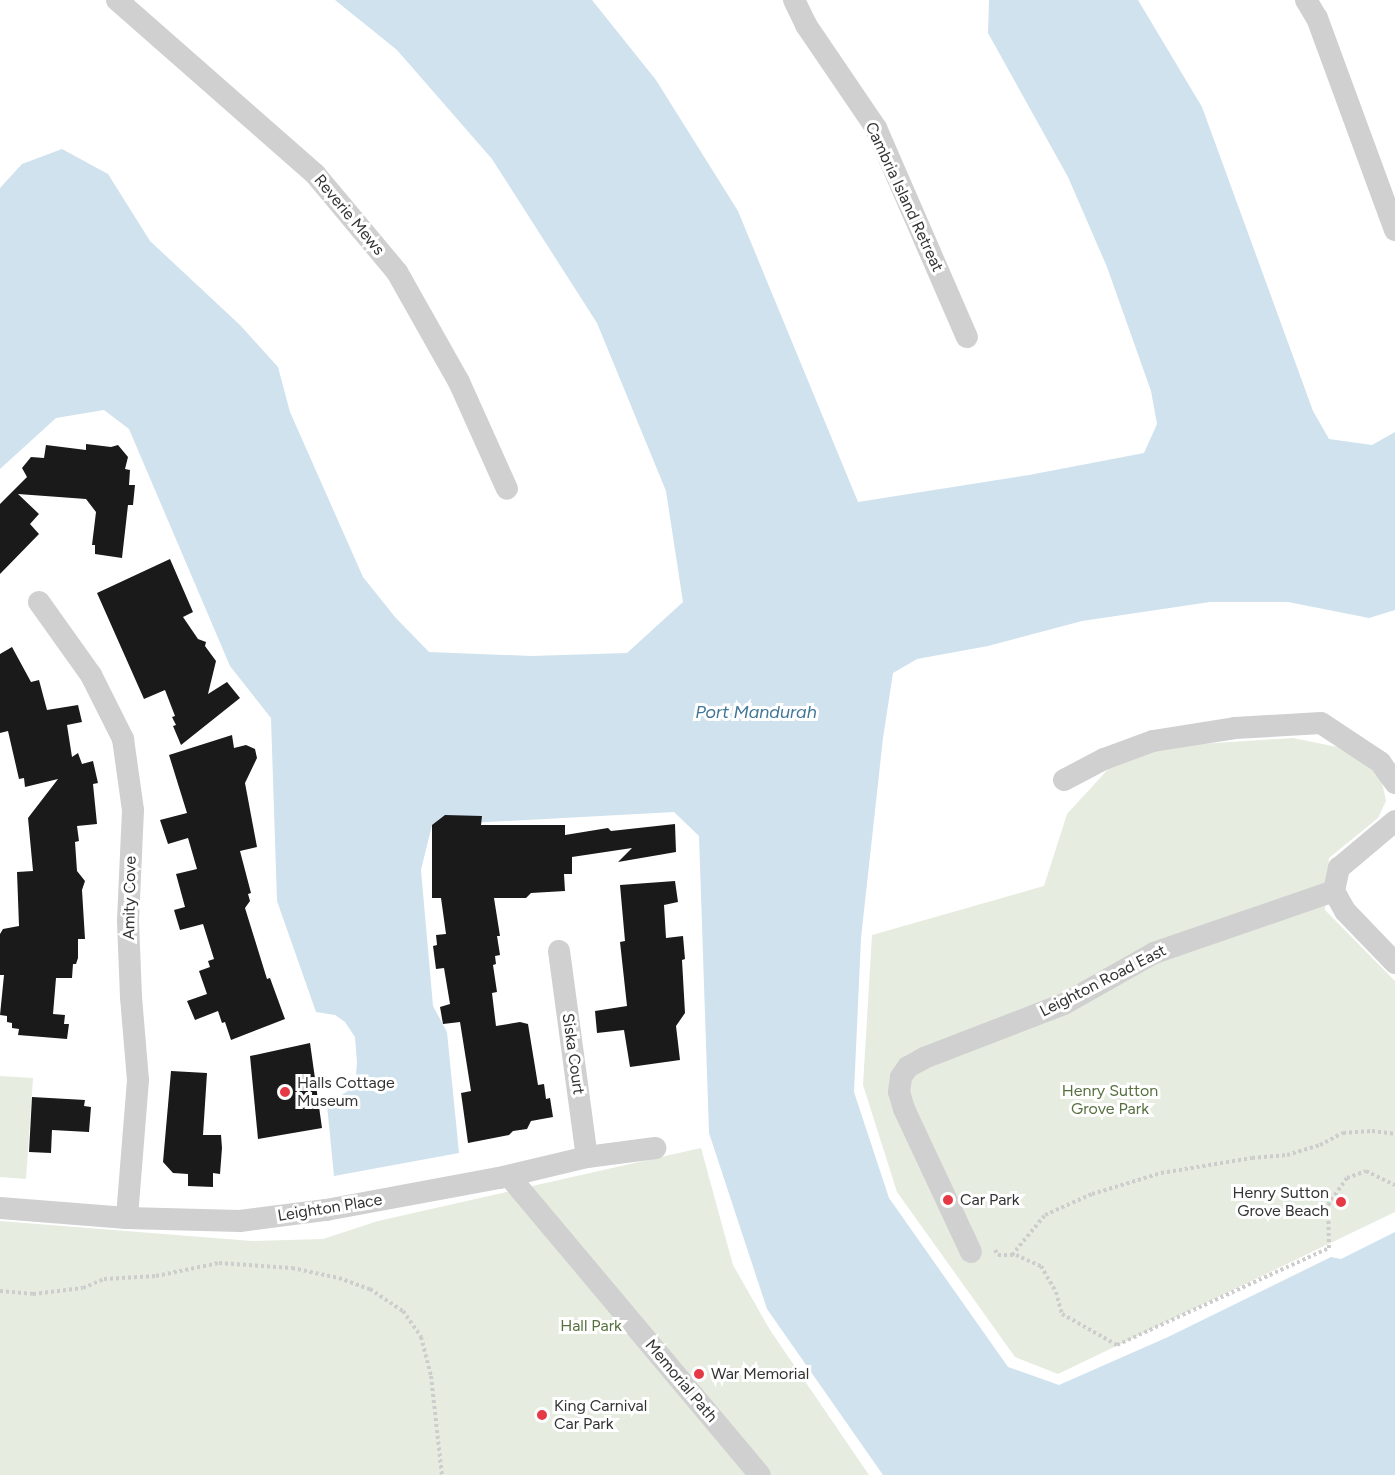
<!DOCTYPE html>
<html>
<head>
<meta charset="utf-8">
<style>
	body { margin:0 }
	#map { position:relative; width:1395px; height:1475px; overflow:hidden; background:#fff; font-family:Figtree,sans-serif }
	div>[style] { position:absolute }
	.green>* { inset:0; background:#e6ecdf }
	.water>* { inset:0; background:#cfe2ee }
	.building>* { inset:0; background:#1a1a1a }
	.path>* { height:4px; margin-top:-2px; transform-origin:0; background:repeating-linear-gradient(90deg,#cdcdcd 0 3px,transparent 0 6px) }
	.minor>* { height:22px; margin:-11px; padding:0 11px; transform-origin:11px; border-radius:11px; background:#d0d0d0 }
	.dots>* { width:16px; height:16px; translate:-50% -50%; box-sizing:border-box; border:3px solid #fff; border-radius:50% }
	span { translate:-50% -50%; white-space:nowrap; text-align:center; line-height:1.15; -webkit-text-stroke:6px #fff; paint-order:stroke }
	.street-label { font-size:16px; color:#333 }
	.poi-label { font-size:16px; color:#333 }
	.left { translate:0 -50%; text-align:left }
	.right { translate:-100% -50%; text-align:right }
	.park-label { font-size:16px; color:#56703f }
	.water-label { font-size:18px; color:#3f7597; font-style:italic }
</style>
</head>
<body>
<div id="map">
	<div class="green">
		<div style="clip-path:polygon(1293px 738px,1337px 747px,1367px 764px,1382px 782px,1386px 801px,1378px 818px,1329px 858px,1325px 910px,1395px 981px,1395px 1212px,1058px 1374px,1015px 1357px,897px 1192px,863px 1085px,872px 935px,1044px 886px,1067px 814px,1111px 766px,1170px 746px)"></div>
		<div style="clip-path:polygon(0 1076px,33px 1078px,26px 1179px,0 1177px)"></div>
		<div style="clip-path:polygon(701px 1148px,733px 1265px,770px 1330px,869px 1475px,0 1475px,0 1221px,252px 1241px,323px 1239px,378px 1221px)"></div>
	</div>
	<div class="water">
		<div style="clip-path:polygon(335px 0,592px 0,656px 80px,738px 211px,858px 502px,1029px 475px,1144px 453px,1157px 424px,1151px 391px,1107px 267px,1068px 177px,988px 33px,989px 0,1138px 0,1202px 107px,1313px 411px,1329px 439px,1372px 445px,1395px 432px,1395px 610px,1369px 618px,1288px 602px,1210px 602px,1082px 621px,988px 646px,917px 659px,893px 673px,883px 738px,861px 938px,854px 1092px,889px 1198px,1008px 1367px,1059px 1385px,1168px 1337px,1331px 1257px,1341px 1259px,1395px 1232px,1395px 1475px,883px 1475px,767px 1309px,709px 1133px,699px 836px,674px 812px,432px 825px,421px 870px,433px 1006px,447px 1032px,459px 1153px,334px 1176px,327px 1105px,355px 1086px,357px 1063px,355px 1037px,345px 1022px,335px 1015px,316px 1012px,277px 901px,271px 718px,230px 666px,129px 429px,104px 410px,56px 418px,0 469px,0 188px,22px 164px,62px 149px,108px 174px,150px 241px,240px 325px,278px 367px,290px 412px,363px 577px,395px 617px,429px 652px,531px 656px,627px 653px,683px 602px,666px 491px,597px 323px,492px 159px,397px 50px)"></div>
	</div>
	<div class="building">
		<div style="clip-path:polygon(86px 444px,111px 447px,118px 445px,128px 457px,125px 469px,130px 470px,129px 485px,135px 485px,133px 505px,128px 505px,122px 558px,95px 554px,95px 545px,92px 545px,96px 512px,86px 499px,18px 494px,39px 514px,30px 524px,39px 534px,0 574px,0 504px,27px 477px,22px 468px,31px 457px,44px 458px,46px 445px,86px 450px)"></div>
		<div style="clip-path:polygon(170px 559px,193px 612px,183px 617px,198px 639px,206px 642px,205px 646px,216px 661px,208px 694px,227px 682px,240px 698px,181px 745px,173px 726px,176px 725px,172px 717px,175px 716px,165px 690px,144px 699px,97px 593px)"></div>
		<div style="clip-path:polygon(12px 647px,31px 682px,39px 680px,47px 710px,78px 705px,82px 722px,67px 725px,72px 757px,78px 753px,82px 764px,93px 761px,98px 783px,93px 784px,97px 824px,77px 826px,79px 841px,75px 842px,77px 871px,85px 881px,82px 890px,85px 939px,78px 939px,78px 958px,76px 964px,73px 964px,72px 978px,56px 978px,53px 1014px,65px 1015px,64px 1024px,69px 1024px,67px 1039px,18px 1035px,19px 1029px,12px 1028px,12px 1023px,7px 1022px,7px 1016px,0 1015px,4px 975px,0 975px,0 934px,3px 929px,19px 926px,17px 872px,33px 871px,28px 818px,58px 779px,25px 787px,24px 778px,19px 779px,8px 731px,0 733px,0 654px)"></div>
		<div style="clip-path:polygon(232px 735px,234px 748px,246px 745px,255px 749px,257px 758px,245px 783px,257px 847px,240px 851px,251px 893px,248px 894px,250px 901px,245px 908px,267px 979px,270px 978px,285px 1019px,231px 1040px,225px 1022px,222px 1023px,218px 1011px,195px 1020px,187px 1001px,207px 994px,199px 971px,210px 967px,208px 961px,214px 959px,203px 924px,180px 930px,174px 910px,185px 907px,176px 874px,197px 869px,188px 838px,168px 844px,160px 820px,187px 813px,169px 755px)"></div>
		<div style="clip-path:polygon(445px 815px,482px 816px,481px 825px,565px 825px,565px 835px,608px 828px,611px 831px,675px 824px,676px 852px,618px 862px,632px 848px,572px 857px,572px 874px,564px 874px,565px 891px,531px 893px,526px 898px,494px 898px,500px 936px,497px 936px,500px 955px,495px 956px,496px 964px,493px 965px,497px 992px,492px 993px,496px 1026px,520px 1022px,528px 1024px,538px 1085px,544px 1084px,546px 1099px,550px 1098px,553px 1117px,531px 1121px,527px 1129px,513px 1131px,509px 1135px,468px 1143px,461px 1093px,471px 1091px,460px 1022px,443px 1024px,440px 1007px,450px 1004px,444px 968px,436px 969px,433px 946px,437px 945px,436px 935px,446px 934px,441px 898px,432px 898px,432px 825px)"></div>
		<div style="clip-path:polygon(675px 881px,678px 902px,664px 905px,666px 938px,683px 936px,685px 959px,682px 960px,685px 1013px,676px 1026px,680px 1060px,630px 1067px,624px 1030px,597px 1033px,595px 1011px,627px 1006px,620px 942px,625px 941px,620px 885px)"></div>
		<div style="clip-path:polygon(310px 1043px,322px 1128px,258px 1139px,250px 1056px)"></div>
		<div style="clip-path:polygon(171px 1071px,207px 1073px,203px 1135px,221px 1135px,222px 1148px,220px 1174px,213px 1173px,213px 1187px,188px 1186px,188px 1174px,173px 1173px,163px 1162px)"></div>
		<div style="clip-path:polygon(32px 1097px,85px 1100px,84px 1106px,91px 1107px,89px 1132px,52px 1130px,51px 1153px,29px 1152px)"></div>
	</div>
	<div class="path">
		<div style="left:995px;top:1250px;width:6px;rotate:59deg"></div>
		<div style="left:998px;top:1255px;width:18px"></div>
		<div style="left:1016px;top:1255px;width:27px;rotate:24deg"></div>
		<div style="left:1041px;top:1266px;width:30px;rotate:60deg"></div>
		<div style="left:1056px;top:1292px;width:23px;rotate:75deg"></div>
		<div style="left:1062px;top:1314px;width:63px;rotate:29.4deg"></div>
		<div style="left:1117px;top:1345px;width:233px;rotate:-24.6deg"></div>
		<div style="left:1329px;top:1248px;width:43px;rotate:-91.3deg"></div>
		<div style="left:1328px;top:1205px;width:33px;rotate:-55deg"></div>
		<div style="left:1347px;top:1178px;width:20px;rotate:-20deg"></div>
		<div style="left:1366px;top:1171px;width:32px;rotate:26deg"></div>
		<div style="left:1012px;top:1255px;width:52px;rotate:-50.5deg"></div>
		<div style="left:1045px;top:1215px;width:51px;rotate:-24.1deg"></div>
		<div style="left:1092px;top:1194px;width:72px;rotate:-16.9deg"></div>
		<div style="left:1161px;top:1173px;width:92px;rotate:-9.4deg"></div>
		<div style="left:1252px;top:1158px;width:35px;rotate:-5deg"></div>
		<div style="left:1287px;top:1155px;width:34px;rotate:-17deg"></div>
		<div style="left:1320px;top:1145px;width:26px;rotate:-28deg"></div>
		<div style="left:1343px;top:1133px;width:29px;rotate:-4deg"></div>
		<div style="left:1372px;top:1131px;width:23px;rotate:7deg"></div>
		<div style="left:0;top:1291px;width:33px;rotate:5deg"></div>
		<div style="left:33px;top:1294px;width:50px;rotate:-6.8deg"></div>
		<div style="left:83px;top:1288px;width:23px;rotate:-23deg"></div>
		<div style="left:104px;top:1279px;width:52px;rotate:-3.3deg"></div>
		<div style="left:156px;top:1276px;width:64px;rotate:-11.7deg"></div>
		<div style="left:219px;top:1263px;width:73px;rotate:3.9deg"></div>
		<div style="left:292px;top:1268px;width:48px;rotate:12deg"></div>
		<div style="left:339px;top:1278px;width:33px;rotate:20deg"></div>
		<div style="left:370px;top:1289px;width:40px;rotate:34deg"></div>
		<div style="left:403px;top:1311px;width:32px;rotate:55deg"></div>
		<div style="left:421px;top:1337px;width:40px;rotate:75.6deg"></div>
		<div style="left:431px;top:1376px;width:100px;rotate:83.7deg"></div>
	</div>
	<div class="minor">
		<div style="left:117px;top:0;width:264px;rotate:41.3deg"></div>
		<div style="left:315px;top:174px;width:128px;rotate:50.1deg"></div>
		<div style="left:397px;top:272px;width:126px;rotate:60.6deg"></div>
		<div style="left:459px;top:382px;width:117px;rotate:65.8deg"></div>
		<div style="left:794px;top:0;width:28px;rotate:64deg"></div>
		<div style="left:806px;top:25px;width:125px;rotate:55.8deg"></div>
		<div style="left:876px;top:128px;width:228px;rotate:66.5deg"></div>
		<div style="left:1306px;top:0;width:21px;rotate:59deg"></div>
		<div style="left:1317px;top:18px;width:226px;rotate:69.8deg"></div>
		<div style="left:39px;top:602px;width:90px;rotate:54.5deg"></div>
		<div style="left:91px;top:675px;width:72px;rotate:63.4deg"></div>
		<div style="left:123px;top:739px;width:72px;rotate:82deg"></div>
		<div style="left:133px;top:810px;width:112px;rotate:92.6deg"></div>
		<div style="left:128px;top:922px;width:75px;rotate:87.7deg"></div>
		<div style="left:131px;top:997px;width:83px;rotate:85.2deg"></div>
		<div style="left:138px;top:1080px;width:138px;rotate:94.6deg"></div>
		<div style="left:1064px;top:780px;width:45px;rotate:-27.7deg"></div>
		<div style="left:1104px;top:759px;width:52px;rotate:-20.2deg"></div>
		<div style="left:1153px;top:741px;width:83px;rotate:-9deg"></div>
		<div style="left:1235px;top:728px;width:86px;rotate:-3.3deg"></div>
		<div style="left:1321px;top:723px;width:71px;rotate:33.5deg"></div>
		<div style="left:1380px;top:762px;width:26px;rotate:54deg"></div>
		<div style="left:1334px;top:891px;width:24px;rotate:-78deg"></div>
		<div style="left:1339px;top:868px;width:73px;rotate:-40deg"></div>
		<div style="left:1334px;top:891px;width:23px;rotate:61deg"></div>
		<div style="left:1345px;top:911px;width:72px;rotate:46.1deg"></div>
		<div style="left:559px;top:951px;width:208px;rotate:82.3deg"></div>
		<div style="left:509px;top:1176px;width:390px;rotate:50deg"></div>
		<div style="left:0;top:1208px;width:127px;rotate:4.5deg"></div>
		<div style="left:127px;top:1218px;width:113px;rotate:1.5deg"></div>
		<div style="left:240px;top:1221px;width:87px;rotate:-7.3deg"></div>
		<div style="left:326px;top:1210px;width:176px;rotate:-10.5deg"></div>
		<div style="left:499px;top:1178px;width:90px;rotate:-13.4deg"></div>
		<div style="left:587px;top:1157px;width:69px;rotate:-7.5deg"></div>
		<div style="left:971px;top:1252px;width:158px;rotate:-115.1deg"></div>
		<div style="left:904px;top:1109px;width:18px;rotate:-106deg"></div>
		<div style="left:899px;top:1092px;width:15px;rotate:-82deg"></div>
		<div style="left:901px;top:1077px;width:12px;rotate:-55deg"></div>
		<div style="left:908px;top:1067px;width:18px;rotate:-29deg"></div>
		<div style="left:924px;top:1058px;width:150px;rotate:-21.1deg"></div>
		<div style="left:1064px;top:1004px;width:103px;rotate:-29.5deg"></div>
		<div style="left:1154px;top:953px;width:190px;rotate:-19deg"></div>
	</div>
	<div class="dots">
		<div style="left:285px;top:1092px;background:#e63946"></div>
		<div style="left:948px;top:1200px;background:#e63946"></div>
		<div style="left:1341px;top:1202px;background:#e63946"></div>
		<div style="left:699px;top:1374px;background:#e63946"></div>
		<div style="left:542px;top:1415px;background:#e63946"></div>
	</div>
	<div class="street-label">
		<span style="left:904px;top:197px;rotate:65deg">Cambria Island Retreat</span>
		<span style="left:349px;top:215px;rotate:50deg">Reverie Mews</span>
		<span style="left:130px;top:898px;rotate:-89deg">Amity Cove</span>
		<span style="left:1103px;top:981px;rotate:-27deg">Leighton Road East</span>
		<span style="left:573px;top:1054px;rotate:82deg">Siska Court</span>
		<span style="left:330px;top:1208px;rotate:-9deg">Leighton Place</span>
		<span style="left:681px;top:1381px;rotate:50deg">Memorial Path</span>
	</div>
	<div class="poi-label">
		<span class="left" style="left:297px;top:1092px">Halls Cottage<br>Museum</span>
		<span class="right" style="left:1329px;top:1202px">Henry Sutton<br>Grove Beach</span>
		<span class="left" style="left:960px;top:1200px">Car Park</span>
		<span class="left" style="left:711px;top:1374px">War Memorial</span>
		<span class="left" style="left:554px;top:1415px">King Carnival<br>Car Park</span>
	</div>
	<div class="park-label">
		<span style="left:1110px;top:1100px">Henry Sutton<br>Grove Park</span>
		<span style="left:591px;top:1326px">Hall Park</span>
	</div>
	<div class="water-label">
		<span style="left:756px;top:712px">Port Mandurah</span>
	</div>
</div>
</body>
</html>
